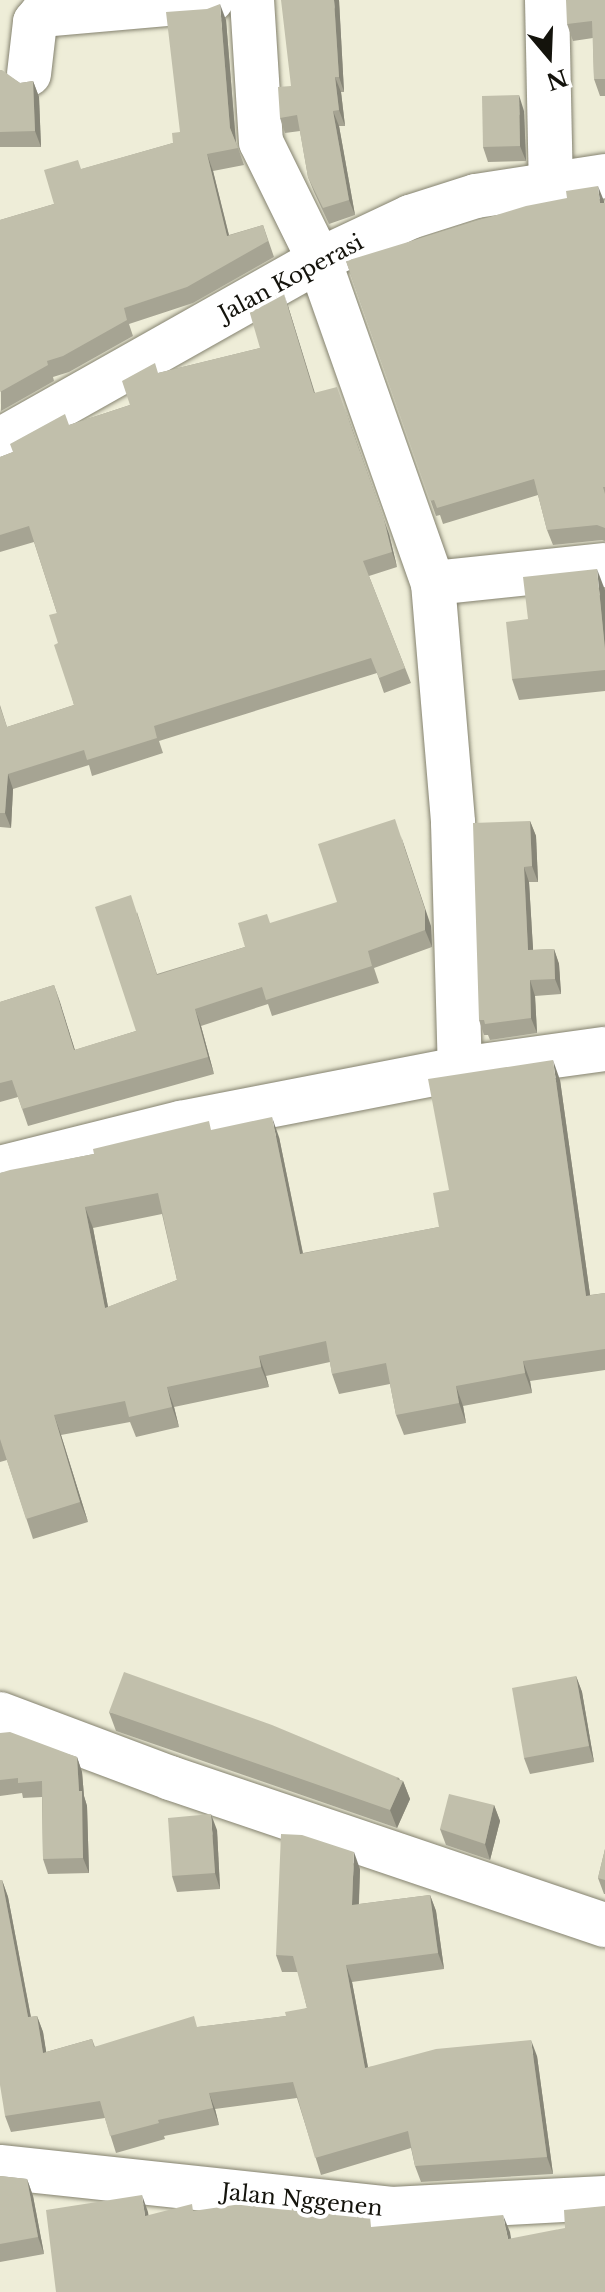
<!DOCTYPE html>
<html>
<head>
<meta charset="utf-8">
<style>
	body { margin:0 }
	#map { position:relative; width:605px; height:2292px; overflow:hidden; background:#eeedd8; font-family:"Libre Baskerville",serif }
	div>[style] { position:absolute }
	.roads { filter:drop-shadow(0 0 2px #84826f) drop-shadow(0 0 2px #84826f) }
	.minor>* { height:44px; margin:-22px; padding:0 22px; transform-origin:22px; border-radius:22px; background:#fff }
	.wall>* { inset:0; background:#a6a493 }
	.shaded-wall>* { inset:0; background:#878678 }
	.building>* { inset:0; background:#c1bfab }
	span { translate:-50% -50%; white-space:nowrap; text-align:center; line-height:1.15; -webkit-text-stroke:8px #fff; paint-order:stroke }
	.street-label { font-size:22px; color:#14130c }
	.north { position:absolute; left:509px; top:16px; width:80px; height:80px; -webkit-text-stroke:6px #fff; paint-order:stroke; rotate:161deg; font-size:22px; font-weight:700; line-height:32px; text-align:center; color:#14130c }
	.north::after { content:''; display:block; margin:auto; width:28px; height:36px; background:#14130c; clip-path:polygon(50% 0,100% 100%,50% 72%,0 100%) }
</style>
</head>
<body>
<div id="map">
	<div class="roads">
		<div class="minor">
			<div style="left:252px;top:0;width:142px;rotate:86.4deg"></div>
			<div style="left:261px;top:142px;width:131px;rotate:63.8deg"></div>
			<div style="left:319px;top:260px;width:343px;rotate:70.6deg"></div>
			<div style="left:433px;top:583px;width:241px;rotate:85.2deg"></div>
			<div style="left:453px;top:823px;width:246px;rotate:88.4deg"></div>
			<div style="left:547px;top:0;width:184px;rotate:88.8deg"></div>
			<div style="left:29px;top:74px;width:52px;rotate:-83.4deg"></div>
			<div style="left:35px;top:22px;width:9px;rotate:-49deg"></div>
			<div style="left:41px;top:15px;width:171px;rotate:-5deg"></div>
			<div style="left:0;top:440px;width:366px;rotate:-29.4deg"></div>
			<div style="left:319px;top:260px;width:101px;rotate:-25.3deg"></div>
			<div style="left:410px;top:217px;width:69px;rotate:-17.7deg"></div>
			<div style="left:476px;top:196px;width:131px;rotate:-8.8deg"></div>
			<div style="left:433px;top:583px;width:173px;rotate:-6deg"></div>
			<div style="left:0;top:1168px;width:187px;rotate:-14deg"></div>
			<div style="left:181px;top:1123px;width:284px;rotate:-11deg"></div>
			<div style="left:460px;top:1069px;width:146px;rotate:-7.9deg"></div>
			<div style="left:0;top:1714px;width:182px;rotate:20.6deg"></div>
			<div style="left:170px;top:1778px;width:459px;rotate:18.7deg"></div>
			<div style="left:0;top:2167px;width:394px;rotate:6.1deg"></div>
			<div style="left:392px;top:2209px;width:213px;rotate:-3deg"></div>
		</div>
	</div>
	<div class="wall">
		<div style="clip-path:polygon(339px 0,344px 92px,341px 92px,345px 126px,339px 126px,355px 215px,329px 224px,314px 192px,308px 177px,300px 131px,285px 133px,280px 118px,291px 86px)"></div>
		<div style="clip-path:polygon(605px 0,605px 96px,600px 96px,594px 79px,593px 38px,573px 41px,567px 24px)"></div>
		<div style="clip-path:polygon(226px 20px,236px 142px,244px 165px,213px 171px,229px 235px,263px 225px,274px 257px,193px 303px,129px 324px,133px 336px,69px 372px,53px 377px,54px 381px,1px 411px,0 220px,54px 204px,82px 169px,173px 143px,180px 132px)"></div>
		<div style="clip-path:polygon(0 70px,20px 83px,33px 81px,39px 97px,41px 147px,0 147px)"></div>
		<div style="clip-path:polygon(524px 111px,526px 161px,488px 162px,483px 147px)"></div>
		<div style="clip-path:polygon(605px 203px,605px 541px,602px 540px,553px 545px,547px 530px,538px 495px,443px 524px,440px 515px,436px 516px,346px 261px)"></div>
		<div style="clip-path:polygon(288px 306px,315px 393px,389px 534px,397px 567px,369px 576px,411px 683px,384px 693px,377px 673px,159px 741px,163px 753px,92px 776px,89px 765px,13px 789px,11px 828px,0 827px,0 705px,7px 727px,74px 705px,58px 643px,57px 613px,34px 542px,0 552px,0 457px,13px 452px,69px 425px,130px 405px,158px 373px,260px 348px)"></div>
		<div style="clip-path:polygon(605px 590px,605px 691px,519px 700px,512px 679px)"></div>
		<div style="clip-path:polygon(530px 821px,536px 836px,538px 882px,529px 882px,533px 950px,554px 949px,559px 964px,561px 994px,535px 996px,537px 1033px,490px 1040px,488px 1035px,484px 1035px,479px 1020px)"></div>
		<div style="clip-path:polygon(137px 912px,157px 974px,245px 947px,270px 923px,431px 926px,432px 947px,374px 968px,379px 983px,272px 1016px,268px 1004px,201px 1026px,214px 1074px,28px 1126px,18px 1097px,0 1102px,0 1002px,54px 985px,75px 1050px,136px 1031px)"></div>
		<div style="clip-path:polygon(evenodd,560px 1080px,590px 1295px,605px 1293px,605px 1370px,530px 1381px,532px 1393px,463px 1406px,466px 1423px,404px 1435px,396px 1415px,390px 1384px,339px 1394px,332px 1374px,330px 1362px,266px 1376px,269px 1387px,174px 1407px,179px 1427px,136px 1437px,130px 1422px,61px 1435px,88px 1522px,33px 1539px,7px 1460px,0 1462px,0 1173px,212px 1130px,279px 1137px,303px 1253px,439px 1227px,449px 1190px,560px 1080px,162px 1214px,177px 1280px,108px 1307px,93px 1228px,162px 1214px)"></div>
		<div style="clip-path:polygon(576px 1676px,582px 1692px,594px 1762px,530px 1774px,524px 1758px)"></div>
		<div style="clip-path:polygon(109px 1712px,399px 1778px,400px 1780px,403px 1781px,410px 1799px,397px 1828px,116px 1731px)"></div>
		<div style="clip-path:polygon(0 1733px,77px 1757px,82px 1772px,84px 1796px,87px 1806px,89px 1873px,48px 1874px,43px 1859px,42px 1797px,23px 1798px,22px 1793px,0 1796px)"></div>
		<div style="clip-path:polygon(494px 1805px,500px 1821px,490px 1860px,446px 1845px,440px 1829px)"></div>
		<div style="clip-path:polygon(217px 1830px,220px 1889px,177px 1892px,172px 1876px)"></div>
		<div style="clip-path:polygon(605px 1849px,605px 1894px,604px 1894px,598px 1878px)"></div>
		<div style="clip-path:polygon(360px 1869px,359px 1904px,430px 1895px,436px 1911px,444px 1969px,352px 1982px,368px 2067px,537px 2056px,553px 2174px,421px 2182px,415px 2166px,411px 2148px,321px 2175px,297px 2098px,215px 2109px,219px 2125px,164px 2136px,165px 2139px,116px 2153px,105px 2118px,11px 2132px,5px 2116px,2px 1880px,8px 1897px,31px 2017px,37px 2016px,43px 2032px,46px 2052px,92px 2039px,95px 2047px,198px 2027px,286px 2016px,307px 2008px,298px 1972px,282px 1972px,276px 1955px)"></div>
		<div style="clip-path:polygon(0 2176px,27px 2179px,33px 2196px,44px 2254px,0 2262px)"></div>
	</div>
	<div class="shaded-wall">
		<div style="clip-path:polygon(334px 0,339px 0,344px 92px,339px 77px)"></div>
		<div style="clip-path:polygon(220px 4px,226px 20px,236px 144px,230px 128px)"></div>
		<div style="clip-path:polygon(335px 77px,341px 92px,345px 126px,339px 110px)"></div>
		<div style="clip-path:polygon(33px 81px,39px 97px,41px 147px,35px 131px)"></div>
		<div style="clip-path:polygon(519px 95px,524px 111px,526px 161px,520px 146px)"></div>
		<div style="clip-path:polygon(333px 111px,339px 126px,355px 215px,349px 200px)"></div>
		<div style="clip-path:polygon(207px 154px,213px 171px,233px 252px,227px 236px)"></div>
		<div style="clip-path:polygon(598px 186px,604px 201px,605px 210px,600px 203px)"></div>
		<div style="clip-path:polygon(283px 291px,288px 306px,319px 408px,314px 393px)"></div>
		<div style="clip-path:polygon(343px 403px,389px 534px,397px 567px,392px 552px)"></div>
		<div style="clip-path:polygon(597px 569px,605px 590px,605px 649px)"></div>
		<div style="clip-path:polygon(8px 774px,13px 789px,11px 828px,5px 813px)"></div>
		<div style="clip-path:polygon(530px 821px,536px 836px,538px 882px,532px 866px)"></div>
		<div style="clip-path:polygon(401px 836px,431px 926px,432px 947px,425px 930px)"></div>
		<div style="clip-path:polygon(524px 867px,529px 882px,534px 965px,528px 950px)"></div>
		<div style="clip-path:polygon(554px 949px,559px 964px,561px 994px,555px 979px)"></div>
		<div style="clip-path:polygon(530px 980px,535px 996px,537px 1033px,531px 1018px)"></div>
		<div style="clip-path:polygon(54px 985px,60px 1002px,80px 1067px,74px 1050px)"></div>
		<div style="clip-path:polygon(195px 1009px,201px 1026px,214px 1074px,208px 1057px)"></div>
		<div style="clip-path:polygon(553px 1060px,560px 1080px,593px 1316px,586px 1296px)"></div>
		<div style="clip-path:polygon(272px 1117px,279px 1137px,307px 1274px,300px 1254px)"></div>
		<div style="clip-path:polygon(85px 1207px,93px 1228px,112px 1328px,105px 1308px)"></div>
		<div style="clip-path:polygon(259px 1356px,266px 1376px,269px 1387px,261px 1367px)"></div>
		<div style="clip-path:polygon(523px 1361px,530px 1381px,532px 1393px,525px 1373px)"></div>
		<div style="clip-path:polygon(456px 1386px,463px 1406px,466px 1423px,459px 1403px)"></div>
		<div style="clip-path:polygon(167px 1387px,174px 1407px,179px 1427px,172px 1407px)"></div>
		<div style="clip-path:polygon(54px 1415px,61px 1435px,88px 1522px,80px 1502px)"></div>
		<div style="clip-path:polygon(576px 1676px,582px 1692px,594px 1762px,589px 1746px)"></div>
		<div style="clip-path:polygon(77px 1757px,82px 1772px,84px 1796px,87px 1806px,89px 1873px,83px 1858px)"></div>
		<div style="clip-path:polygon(403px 1781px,410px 1799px,397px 1828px,390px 1810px)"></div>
		<div style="clip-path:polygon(494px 1805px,500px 1821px,490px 1860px,485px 1844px)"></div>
		<div style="clip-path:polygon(211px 1814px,217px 1830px,220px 1889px,215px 1873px)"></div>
		<div style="clip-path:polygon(354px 1852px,360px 1869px,358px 1922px,352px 1905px)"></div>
		<div style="clip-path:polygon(2px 1880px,8px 1897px,34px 2034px,28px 2017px)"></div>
		<div style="clip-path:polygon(430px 1895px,436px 1911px,444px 1969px,438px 1953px)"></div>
		<div style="clip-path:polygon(346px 1965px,352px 1982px,371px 2084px,365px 2068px)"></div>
		<div style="clip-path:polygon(37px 2016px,43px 2032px,49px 2069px,43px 2053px)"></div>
		<div style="clip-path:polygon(531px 2040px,537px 2056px,553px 2174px,547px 2157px)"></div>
		<div style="clip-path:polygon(209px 2093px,215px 2109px,219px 2125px,213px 2108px)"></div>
		<div style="clip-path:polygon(27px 2179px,33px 2196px,44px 2254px,38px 2237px)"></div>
		<div style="clip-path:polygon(142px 2195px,148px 2212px,151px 2232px,145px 2216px)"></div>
		<div style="clip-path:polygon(503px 2215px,510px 2232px,514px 2256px,508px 2239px)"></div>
	</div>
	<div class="building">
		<div style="clip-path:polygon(281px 0,334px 0,339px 77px,335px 77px,339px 110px,333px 111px,349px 200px,323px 208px,308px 177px,297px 115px,280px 118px,278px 87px,291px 86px)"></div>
		<div style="clip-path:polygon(566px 0,605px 0,605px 79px,594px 79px,592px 21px,567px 24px)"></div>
		<div style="clip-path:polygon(220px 4px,230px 128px,238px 148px,207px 154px,227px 236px,263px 225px,268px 241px,187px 287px,124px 308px,127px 320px,63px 356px,47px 361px,48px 365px,0 392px,0 220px,54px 204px,44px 170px,78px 160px,81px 169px,173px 143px,172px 133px,180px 132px,166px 12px,207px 9px)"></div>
		<div style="clip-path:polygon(0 70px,2px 70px,20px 83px,33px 81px,35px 131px,0 132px)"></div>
		<div style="clip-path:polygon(519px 95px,520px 146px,483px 147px,482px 96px)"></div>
		<div style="clip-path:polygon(598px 186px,600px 203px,605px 203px,605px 487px,603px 487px,605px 494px,605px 528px,597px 525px,547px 530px,534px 479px,437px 508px,434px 500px,430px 501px,346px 261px,526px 206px,567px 198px,566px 191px)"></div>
		<div style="clip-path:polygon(283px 291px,314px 393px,337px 387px,384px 519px,392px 552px,363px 561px,405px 668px,379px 678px,371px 658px,154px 726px,157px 738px,87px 760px,84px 750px,8px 774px,5px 813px,0 813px,0 707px,7px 727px,74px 705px,54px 645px,58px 643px,49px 615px,57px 613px,29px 526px,0 535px,0 457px,13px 452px,10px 444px,65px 414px,69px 425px,130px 405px,122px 381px,155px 363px,158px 373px,260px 348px,249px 310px)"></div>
		<div style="clip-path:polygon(597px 569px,605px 649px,605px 670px,512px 679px,506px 622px,528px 619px,523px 577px)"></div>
		<div style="clip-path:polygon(395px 819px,425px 909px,425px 930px,368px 951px,372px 966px,266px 1000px,262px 987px,195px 1009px,208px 1057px,22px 1109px,12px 1080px,0 1083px,0 1002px,54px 985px,74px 1050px,136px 1031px,95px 907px,131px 895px,157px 975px,245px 947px,238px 923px,267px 914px,270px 923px,337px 902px,318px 844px)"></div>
		<div style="clip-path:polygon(530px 821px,532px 866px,524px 867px,528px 950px,554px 949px,555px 979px,530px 980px,531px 1018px,485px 1024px,484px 1020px,479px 1020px,473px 823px)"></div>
		<div style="clip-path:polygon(evenodd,553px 1060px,586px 1296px,605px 1293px,605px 1349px,523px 1361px,525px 1373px,456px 1386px,459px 1403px,396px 1415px,386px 1363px,332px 1374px,326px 1341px,259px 1356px,261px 1367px,167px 1387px,172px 1407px,129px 1417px,125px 1401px,54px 1415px,80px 1502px,26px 1519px,0 1439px,0 1173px,10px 1170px,94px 1154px,93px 1149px,209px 1121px,211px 1130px,272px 1117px,300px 1254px,439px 1227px,433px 1193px,449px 1190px,428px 1079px,553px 1060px,158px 1193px,177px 1280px,105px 1308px,85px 1207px,158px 1193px)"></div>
		<div style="clip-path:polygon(124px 1672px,272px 1725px,399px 1778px,396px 1779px,403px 1781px,390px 1810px,109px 1712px)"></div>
		<div style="clip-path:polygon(576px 1676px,589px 1746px,524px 1758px,512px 1688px)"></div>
		<div style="clip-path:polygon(10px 1732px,77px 1757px,79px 1791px,82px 1791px,83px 1858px,43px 1859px,42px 1781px,18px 1783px,18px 1778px,0 1780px,0 1733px)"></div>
		<div style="clip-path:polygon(449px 1794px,494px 1805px,485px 1844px,440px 1829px)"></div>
		<div style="clip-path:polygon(211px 1814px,215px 1873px,172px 1876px,168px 1818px)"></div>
		<div style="clip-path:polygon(281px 1834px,302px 1835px,354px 1852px,352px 1905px,430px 1895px,438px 1953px,346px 1965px,365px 2068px,436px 2049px,531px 2040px,547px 2157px,415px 2166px,408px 2131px,315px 2158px,293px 2082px,209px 2093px,213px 2108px,158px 2120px,159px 2123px,110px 2136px,100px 2101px,5px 2116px,0 2085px,0 1880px,2px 1880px,28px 2017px,37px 2016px,43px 2053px,92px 2039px,94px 2047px,194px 2016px,197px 2027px,286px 2016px,285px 2012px,307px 2008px,293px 1956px,276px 1955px)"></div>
		<div style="clip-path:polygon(605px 1849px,605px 1880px,598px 1878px)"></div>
		<div style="clip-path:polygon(0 2176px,27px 2179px,38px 2237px,0 2244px)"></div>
		<div style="clip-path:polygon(142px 2195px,145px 2216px,192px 2204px,193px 2211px,248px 2203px,370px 2216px,371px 2227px,503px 2215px,508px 2239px,565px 2228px,564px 2210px,605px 2206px,605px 2292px,56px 2292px,46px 2210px)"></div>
	</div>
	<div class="street-label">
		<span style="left:291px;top:278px;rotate:-28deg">Jalan Koperasi</span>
		<span style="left:302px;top:2200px;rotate:6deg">Jalan Nggenen</span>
	</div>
	<div class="north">N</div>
</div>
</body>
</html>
